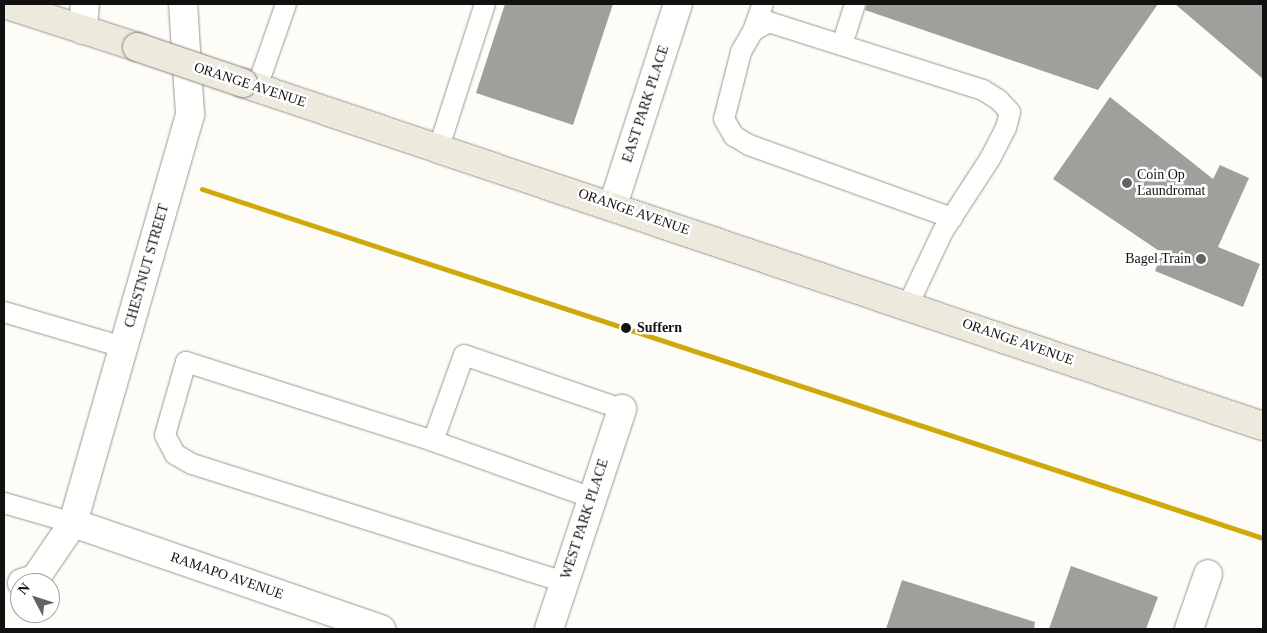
<!DOCTYPE html>
<html>
<head>
<meta charset="utf-8">
<style>
	body { margin:0 }
	#map { position:relative; width:1267px; height:633px; overflow:hidden; background:#fdfcf7; font-family:"Times New Roman",serif }
	div>[style] { position:absolute }
	.building>* { inset:0; background:#a19f9c }
	.roads { filter:drop-shadow(0 0 1px #979795) drop-shadow(0 0 1px #979795) }
	.lane>* { height:20px; margin:-10px; padding:0 10px; transform-origin:10px; border-radius:10px; background:#fffffe }
	.street>* { height:28px; margin:-14px; padding:0 14px; transform-origin:14px; border-radius:14px; background:#fffffe }
	.primary>* { height:28px; margin:-14px; padding:0 14px; transform-origin:14px; border-radius:14px; background:#ede9dc }
	.bridges { filter:drop-shadow(0 0 1px #858482) drop-shadow(0 0 1px #858482) }
	.primary-bridge>* { height:28px; margin:-14px; padding:0 14px; transform-origin:14px; border-radius:14px; background:#ede9dc }
	.rail-1>* { height:5px; margin:-2.5px; padding:0 2.5px; transform-origin:2.5px; border-radius:2.5px; background:#cfa80a }
	.dots>* { width:14px; height:14px; translate:-50% -50%; box-sizing:border-box; border:2px solid #fff; border-radius:50% }
	span { translate:-50% -50%; white-space:nowrap; text-align:center; line-height:1.15; -webkit-text-stroke:5px #fff; paint-order:stroke }
	.street-label { font-size:14px; color:#111 }
	.poi-label { font-size:14px; color:#111 }
	.left { translate:0 -50%; text-align:left }
	.right { translate:-100% -50%; text-align:right }
	.stop-label { font-size:14px; color:#111; font-weight:700 }
	.frame { position:absolute; inset:0; border:5px solid #111; pointer-events:none }
	.north { position:absolute; left:10px; top:573px; width:50px; height:50px; box-sizing:border-box; background:#fff; border:1px solid #a0a0a0; border-radius:50%; rotate:310deg; font-size:14px; font-weight:700; line-height:20px; text-align:center; color:#111 }
	.north::after { content:''; display:block; margin:auto; width:18px; height:22px; background:#646362; clip-path:polygon(50% 0,100% 100%,50% 72%,0 100%) }
</style>
</head>
<body>
<div id="map">
	<div class="building">
		<div style="clip-path:polygon(505px 4px,613px 4px,573px 125px,476px 93px)"></div>
		<div style="clip-path:polygon(867px 4px,1158px 4px,1098px 90px,865px 10px)"></div>
		<div style="clip-path:polygon(1175px 4px,1263px 4px,1263px 79px)"></div>
		<div style="clip-path:polygon(1110px 97px,1213px 179px,1220px 165px,1249px 178px,1218px 247px,1260px 264px,1243px 307px,1155px 271px,1162px 253px,1053px 179px)"></div>
		<div style="clip-path:polygon(1071px 566px,1158px 597px,1146px 629px,1049px 629px)"></div>
		<div style="clip-path:polygon(902px 580px,1035px 622px,1034px 629px,886px 629px)"></div>
	</div>
	<div class="roads">
		<div class="lane">
			<div style="left:753px;top:31px;width:29px;rotate:-70deg"></div>
			<div style="left:842px;top:45px;width:43px;rotate:-72.4deg"></div>
			<div style="left:257px;top:87px;width:88px;rotate:-70.7deg"></div>
			<div style="left:439px;top:147px;width:150px;rotate:-72.2deg"></div>
			<div style="left:908px;top:305px;width:82px;rotate:-64.7deg"></div>
			<div style="left:943px;top:231px;width:88px;rotate:-57deg"></div>
			<div style="left:991px;top:157px;width:33px;rotate:-63deg"></div>
			<div style="left:1006px;top:128px;width:16px;rotate:-76deg"></div>
			<div style="left:1010px;top:112px;width:16px;rotate:-133deg"></div>
			<div style="left:999px;top:100px;width:19px;rotate:-148deg"></div>
			<div style="left:983px;top:90px;width:225px;rotate:-162.4deg"></div>
			<div style="left:769px;top:22px;width:18px;rotate:151deg"></div>
			<div style="left:753px;top:31px;width:24px;rotate:120deg"></div>
			<div style="left:741px;top:52px;width:69px;rotate:104.2deg"></div>
			<div style="left:724px;top:119px;width:20px;rotate:60deg"></div>
			<div style="left:734px;top:136px;width:17px;rotate:31deg"></div>
			<div style="left:749px;top:145px;width:216px;rotate:19.8deg"></div>
			<div style="left:4px;top:312px;width:124px;rotate:16.4deg"></div>
			<div style="left:433px;top:441px;width:91px;rotate:-70.2deg"></div>
			<div style="left:464px;top:355px;width:167px;rotate:18.9deg"></div>
			<div style="left:4px;top:503px;width:72px;rotate:16.2deg"></div>
			<div style="left:564px;top:582px;width:390px;rotate:-162.4deg"></div>
			<div style="left:192px;top:464px;width:20px;rotate:-150deg"></div>
			<div style="left:175px;top:454px;width:21px;rotate:-118deg"></div>
			<div style="left:165px;top:435px;width:76px;rotate:-74deg"></div>
			<div style="left:186px;top:362px;width:259px;rotate:17.7deg"></div>
			<div style="left:433px;top:441px;width:169px;rotate:19.7deg"></div>
		</div>
		<div class="street">
			<div style="left:83px;top:30px;width:26px;rotate:-86deg"></div>
			<div style="left:613px;top:205px;width:211px;rotate:-72.1deg"></div>
			<div style="left:73px;top:523px;width:326px;rotate:19deg"></div>
			<div style="left:22px;top:583px;width:14px;rotate:-17deg"></div>
			<div style="left:35px;top:579px;width:68px;rotate:-55.8deg"></div>
			<div style="left:73px;top:523px;width:425px;rotate:-74deg"></div>
			<div style="left:190px;top:114px;width:110px;rotate:-93.6deg"></div>
			<div style="left:549px;top:629px;width:232px;rotate:-71.6deg"></div>
			<div style="left:1189px;top:629px;width:58px;rotate:-70.9deg"></div>
		</div>
		<div class="primary">
			<div style="left:4px;top:4px;width:140px;rotate:17.9deg"></div>
			<div style="left:243px;top:83px;width:1076px;rotate:18.59deg"></div>
		</div>
	</div>
	<div class="bridges">
		<div class="primary-bridge">
			<div style="left:137px;top:47px;width:112px;rotate:18.8deg"></div>
		</div>
	</div>
	<div class="rail-1">
		<div style="left:202px;top:189px;width:1117px;rotate:18.21deg"></div>
	</div>
	<div class="dots">
		<div style="left:1127px;top:183px;background:#646362"></div>
		<div style="left:1201px;top:259px;background:#646362"></div>
		<div style="left:626px;top:328px;background:#111"></div>
	</div>
	<div class="street-label">
		<span style="left:250px;top:85px;rotate:18deg">ORANGE AVENUE</span>
		<span style="left:646px;top:104px;rotate:-72deg">EAST PARK PLACE</span>
		<span style="left:634px;top:212px;rotate:19deg">ORANGE AVENUE</span>
		<span style="left:147px;top:266px;rotate:-74deg">CHESTNUT STREET</span>
		<span style="left:1018px;top:342px;rotate:19deg">ORANGE AVENUE</span>
		<span style="left:585px;top:519px;rotate:-72deg">WEST PARK PLACE</span>
		<span style="left:227px;top:576px;rotate:19deg">RAMAPO AVENUE</span>
	</div>
	<div class="poi-label">
		<span class="left" style="left:1137px;top:183px">Coin Op<br>Laundromat</span>
		<span class="right" style="left:1191px;top:259px">Bagel Train</span>
	</div>
	<div class="stop-label">
		<span class="left" style="left:637px;top:328px">Suffern</span>
	</div>
	<div class="frame"></div>
	<div class="north">N</div>
</div>
</body>
</html>
